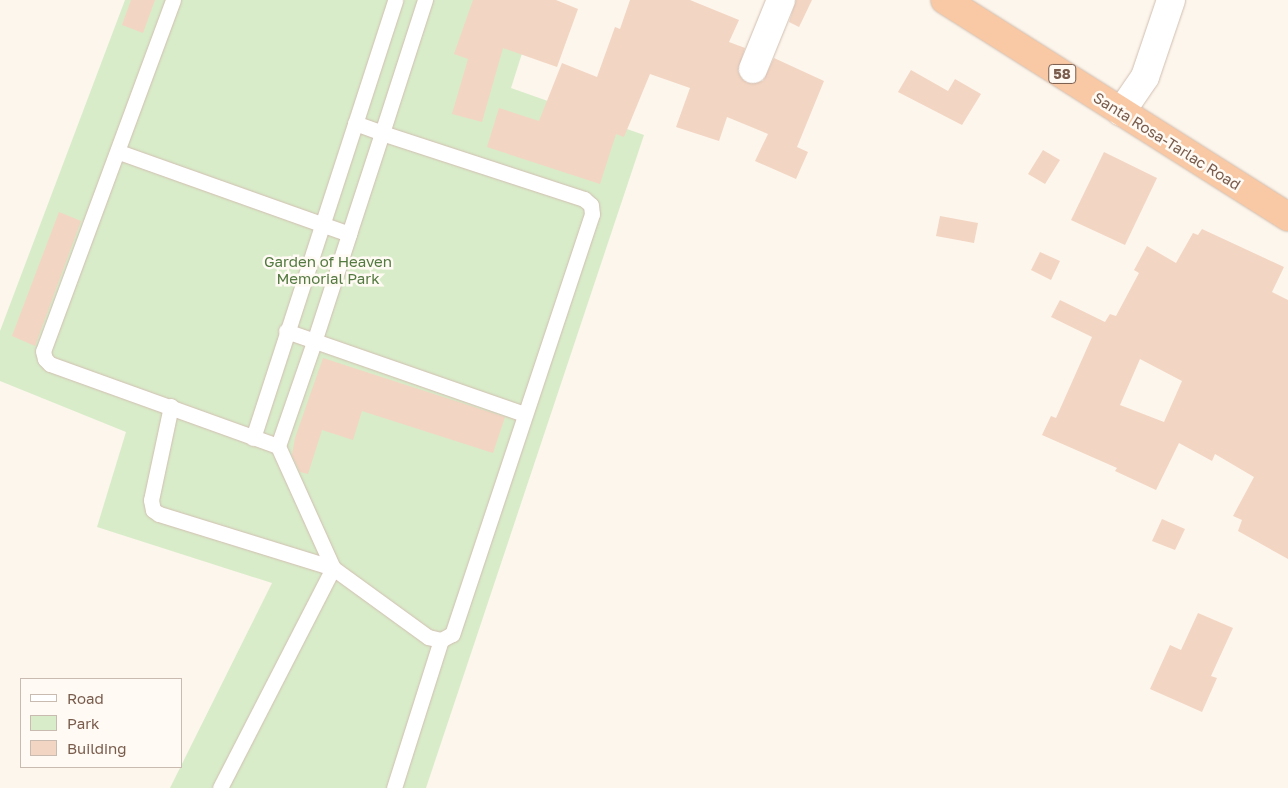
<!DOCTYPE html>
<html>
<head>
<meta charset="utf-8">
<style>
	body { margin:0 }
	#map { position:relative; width:1288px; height:788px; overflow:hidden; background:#fdf6ec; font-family:"Golos Text",sans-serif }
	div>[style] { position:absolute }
	.green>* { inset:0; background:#d8ecc9 }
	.building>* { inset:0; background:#f3d5c3 }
	.roads { filter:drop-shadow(0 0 1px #d1beb0) drop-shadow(0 0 1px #d1beb0) }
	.service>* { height:15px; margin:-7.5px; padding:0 7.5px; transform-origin:7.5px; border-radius:7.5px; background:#fff }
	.minor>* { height:28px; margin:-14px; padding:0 14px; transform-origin:14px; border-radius:14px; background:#fff }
	.trunk>* { height:28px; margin:-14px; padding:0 14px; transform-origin:14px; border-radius:14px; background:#f9c8a4 }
	span { translate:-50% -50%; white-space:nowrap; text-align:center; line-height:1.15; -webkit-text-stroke:5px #fffaf3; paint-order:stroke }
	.shield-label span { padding:1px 4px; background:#fffaf3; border:1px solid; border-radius:4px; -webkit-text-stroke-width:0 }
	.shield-label { font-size:14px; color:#7a5c4d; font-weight:700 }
	.street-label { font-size:15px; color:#7a5c4d }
	.park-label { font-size:15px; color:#537a41 }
	.legend { position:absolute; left:20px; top:678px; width:162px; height:90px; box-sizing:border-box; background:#fffaf3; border:1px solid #cabbb1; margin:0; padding:6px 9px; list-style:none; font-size:15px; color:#7a5c4d }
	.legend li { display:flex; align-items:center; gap:10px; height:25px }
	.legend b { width:25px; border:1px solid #cabbb1 }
</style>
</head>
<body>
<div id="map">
	<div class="green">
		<div style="clip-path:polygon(125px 0,539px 0,511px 88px,644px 135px,426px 788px,170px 788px,272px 583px,97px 527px,126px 432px,0 381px,0 331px)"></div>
	</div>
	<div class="building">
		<div style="clip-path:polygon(131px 0,155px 0,143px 33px,122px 25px)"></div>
		<div style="clip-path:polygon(473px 0,556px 0,578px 9px,557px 67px,503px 48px,482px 122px,452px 114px,468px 59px,454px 54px)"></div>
		<div style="clip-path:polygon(630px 0,690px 0,739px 20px,729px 42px,745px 48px,738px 71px,747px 83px,763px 81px,774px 58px,824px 81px,797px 147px,808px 152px,796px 179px,755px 161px,768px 134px,727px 117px,719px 141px,676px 127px,690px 88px,650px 74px,624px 137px,616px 134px,600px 184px,487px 147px,499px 108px,539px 121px,562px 63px,597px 77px,615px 27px,620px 29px)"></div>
		<div style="clip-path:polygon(796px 0,812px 0,799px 27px,789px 22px)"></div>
		<div style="clip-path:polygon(911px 70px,948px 91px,955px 79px,981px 94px,962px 125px,898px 92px)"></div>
		<div style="clip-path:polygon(1043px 150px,1060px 160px,1045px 184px,1028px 174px)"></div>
		<div style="clip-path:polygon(1104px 152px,1157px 178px,1125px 245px,1071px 220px)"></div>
		<div style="clip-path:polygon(59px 212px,81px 221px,35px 346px,12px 336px)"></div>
		<div style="clip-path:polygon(940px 216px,978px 223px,974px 243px,936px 236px)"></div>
		<div style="clip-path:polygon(evenodd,1202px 229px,1284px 267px,1272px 292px,1288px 300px,1288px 559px,1238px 531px,1242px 520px,1233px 516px,1254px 477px,1215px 454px,1212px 461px,1179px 443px,1156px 490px,1115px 471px,1117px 468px,1042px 435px,1051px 416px,1056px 418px,1092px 337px,1051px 317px,1060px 300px,1105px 322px,1110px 314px,1116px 316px,1139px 273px,1134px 270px,1147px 246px,1176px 263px,1193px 233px,1198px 235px,1202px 229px,1140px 359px,1182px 381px,1164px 422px,1120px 405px,1140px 359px)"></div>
		<div style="clip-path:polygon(1040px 252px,1060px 261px,1051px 280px,1031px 270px)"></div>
		<div style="clip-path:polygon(323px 358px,505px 417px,493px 453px,362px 411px,353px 440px,322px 430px,308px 474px,300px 472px,292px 455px,295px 438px)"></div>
		<div style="clip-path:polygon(1162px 519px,1185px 529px,1175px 550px,1152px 541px)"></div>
		<div style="clip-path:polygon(1198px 613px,1233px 628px,1211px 676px,1217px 678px,1202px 712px,1150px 689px,1170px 645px,1181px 650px)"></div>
	</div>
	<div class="roads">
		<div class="service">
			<div style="left:173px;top:0;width:374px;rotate:110.3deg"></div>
			<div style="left:43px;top:351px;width:8px;rotate:76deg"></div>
			<div style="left:45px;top:359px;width:7px;rotate:45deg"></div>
			<div style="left:50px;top:364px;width:242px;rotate:19.8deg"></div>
			<div style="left:355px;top:123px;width:29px;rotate:20deg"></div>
			<div style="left:382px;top:133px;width:213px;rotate:18.1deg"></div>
			<div style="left:584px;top:199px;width:9px;rotate:41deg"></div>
			<div style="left:591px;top:205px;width:9px;rotate:84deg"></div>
			<div style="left:592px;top:214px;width:443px;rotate:108.4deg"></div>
			<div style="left:452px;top:634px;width:13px;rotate:151deg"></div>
			<div style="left:441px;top:640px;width:13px;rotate:-167deg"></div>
			<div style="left:428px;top:637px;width:117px;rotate:-144deg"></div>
			<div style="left:333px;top:568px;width:134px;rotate:-114.3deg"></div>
			<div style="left:278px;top:446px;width:110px;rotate:-70.9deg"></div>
			<div style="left:314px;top:342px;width:114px;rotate:-72deg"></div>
			<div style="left:349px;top:234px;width:106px;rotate:-71.9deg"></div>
			<div style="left:382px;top:133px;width:140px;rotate:-72.1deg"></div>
			<div style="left:119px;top:152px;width:244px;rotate:19.6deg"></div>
			<div style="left:286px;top:331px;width:252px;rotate:19.2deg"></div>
			<div style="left:171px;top:406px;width:96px;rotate:102deg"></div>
			<div style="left:151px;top:500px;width:10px;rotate:79deg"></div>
			<div style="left:153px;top:510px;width:7px;rotate:34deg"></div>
			<div style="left:159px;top:514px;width:182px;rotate:17.2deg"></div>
			<div style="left:333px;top:568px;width:247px;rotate:117.2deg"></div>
			<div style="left:253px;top:438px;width:460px;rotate:-72deg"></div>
			<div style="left:394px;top:788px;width:155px;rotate:-72.4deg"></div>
		</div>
		<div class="minor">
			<div style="left:753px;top:69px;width:74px;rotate:-67.9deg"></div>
			<div style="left:1121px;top:112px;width:42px;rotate:-55.6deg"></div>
			<div style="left:1145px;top:77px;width:81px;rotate:-71.3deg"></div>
		</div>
		<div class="trunk">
			<div style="left:945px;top:0;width:406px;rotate:32.3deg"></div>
		</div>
	</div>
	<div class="shield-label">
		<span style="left:1062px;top:74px">58</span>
	</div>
	<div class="street-label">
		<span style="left:1167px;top:141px;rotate:32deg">Santa Rosa-Tarlac Road</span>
	</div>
	<div class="park-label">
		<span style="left:328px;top:270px">Garden of Heaven<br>Memorial Park</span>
	</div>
	<ul class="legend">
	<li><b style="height:6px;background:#fff"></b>Road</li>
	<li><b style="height:14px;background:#d8ecc9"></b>Park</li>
	<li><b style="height:14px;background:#f3d5c3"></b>Building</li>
	</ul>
</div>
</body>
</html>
